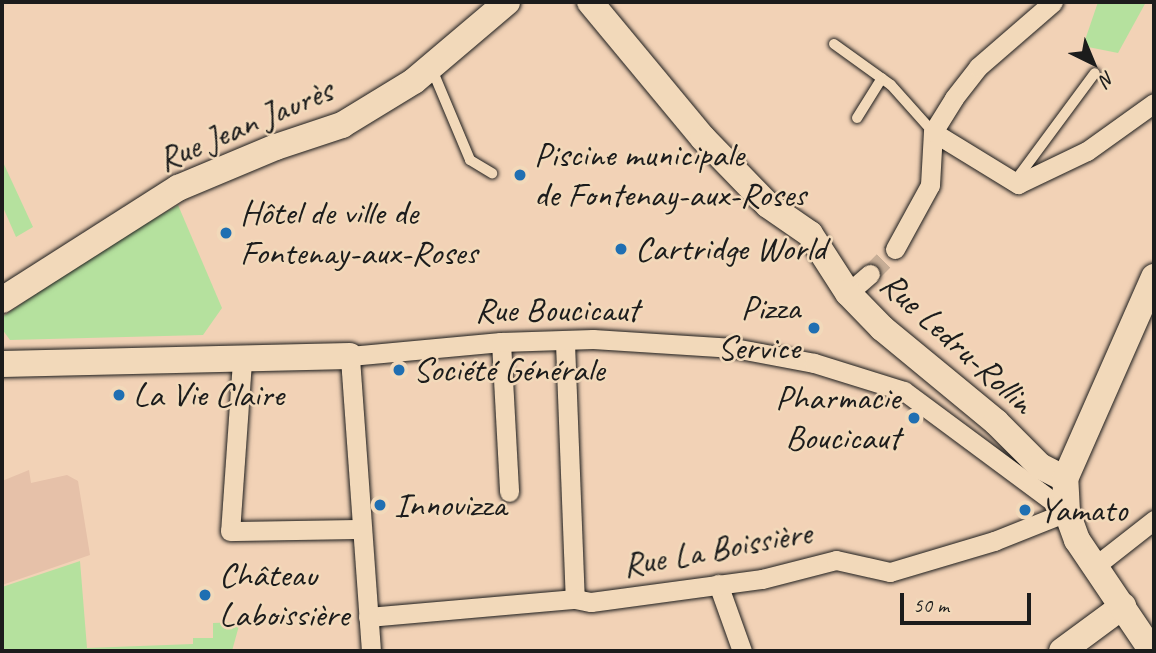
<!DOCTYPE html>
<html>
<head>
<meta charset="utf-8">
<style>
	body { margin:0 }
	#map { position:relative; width:1156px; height:653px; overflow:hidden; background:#f2d2b6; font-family:Caveat,sans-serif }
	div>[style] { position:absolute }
	.built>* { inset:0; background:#e6c1a9 }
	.green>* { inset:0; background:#b5e19e }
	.street-tunnel>* { height:19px; margin-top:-9.5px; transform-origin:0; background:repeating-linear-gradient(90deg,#c7ae97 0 19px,transparent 0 29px) }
	.roads { filter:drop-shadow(0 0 2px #1c1c1c) drop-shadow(0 0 2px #1c1c1c) }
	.lane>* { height:10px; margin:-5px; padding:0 5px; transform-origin:5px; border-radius:5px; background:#f2d9ba }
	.street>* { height:19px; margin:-9.5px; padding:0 9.5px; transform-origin:9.5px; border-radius:9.5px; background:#f2d9ba }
	.secondary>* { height:26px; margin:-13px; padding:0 13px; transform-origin:13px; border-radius:13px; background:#f2d9ba }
	.dots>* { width:19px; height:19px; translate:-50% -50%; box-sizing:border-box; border:4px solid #f2d9ba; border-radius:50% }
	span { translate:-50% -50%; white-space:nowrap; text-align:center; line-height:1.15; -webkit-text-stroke:5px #f2d9ba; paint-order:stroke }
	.street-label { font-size:35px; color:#1c1c1c }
	.poi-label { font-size:35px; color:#1c1c1c }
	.left { translate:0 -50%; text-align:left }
	.right { translate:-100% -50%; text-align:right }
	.frame { position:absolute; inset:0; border:4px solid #1c1c1c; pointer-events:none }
	.north { position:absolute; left:1058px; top:28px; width:70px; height:70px; -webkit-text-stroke:5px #f2d9ba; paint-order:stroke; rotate:137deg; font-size:19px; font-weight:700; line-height:28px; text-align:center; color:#1c1c1c }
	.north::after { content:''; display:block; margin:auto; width:24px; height:32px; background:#1c1c1c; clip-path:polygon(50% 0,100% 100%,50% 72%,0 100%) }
	.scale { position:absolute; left:900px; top:593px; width:131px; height:32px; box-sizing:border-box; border:4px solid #1c1c1c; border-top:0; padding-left:9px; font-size:21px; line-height:24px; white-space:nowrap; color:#1c1c1c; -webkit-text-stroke:5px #f2d9ba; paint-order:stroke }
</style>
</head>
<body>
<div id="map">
	<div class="built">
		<div style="clip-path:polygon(29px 470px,31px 483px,67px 475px,78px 481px,90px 555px,2px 585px,2px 481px)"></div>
	</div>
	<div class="green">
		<div style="clip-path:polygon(1098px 2px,1146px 2px,1118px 53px,1083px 46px)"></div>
		<div style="clip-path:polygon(2px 160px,33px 227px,16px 237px,2px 205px)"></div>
		<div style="clip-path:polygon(178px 205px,222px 308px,203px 335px,10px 340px,2px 329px,2px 317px,108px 245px)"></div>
		<div style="clip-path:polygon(80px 561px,87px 648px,193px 644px,193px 638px,213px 638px,213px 623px,240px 622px,232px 651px,2px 651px,2px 587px)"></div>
	</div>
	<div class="street-tunnel">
		<div style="left:870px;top:274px;width:35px;rotate:-45deg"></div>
	</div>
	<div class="roads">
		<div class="lane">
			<div style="left:834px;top:44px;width:70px;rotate:35.7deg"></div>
			<div style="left:891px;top:85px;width:63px;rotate:48.2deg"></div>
			<div style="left:431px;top:67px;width:101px;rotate:67.2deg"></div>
			<div style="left:470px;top:160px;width:26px;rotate:31deg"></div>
			<div style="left:857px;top:118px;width:47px;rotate:-58deg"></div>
			<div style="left:1015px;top:181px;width:134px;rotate:-53.5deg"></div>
		</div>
		<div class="street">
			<div style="left:933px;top:132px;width:100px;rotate:31.5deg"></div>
			<div style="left:1018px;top:184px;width:76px;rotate:-25.6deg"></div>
			<div style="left:1087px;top:151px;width:82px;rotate:-35.6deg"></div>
			<div style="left:895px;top:249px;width:73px;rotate:-61.3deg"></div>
			<div style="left:930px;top:185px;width:53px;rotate:-86.8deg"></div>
			<div style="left:933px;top:132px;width:40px;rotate:-58deg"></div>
			<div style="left:954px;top:98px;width:39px;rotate:-52deg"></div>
			<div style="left:978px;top:67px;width:99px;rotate:-40.9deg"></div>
			<div style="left:848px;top:293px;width:29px;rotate:-41deg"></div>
			<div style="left:501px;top:342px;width:150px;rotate:86.9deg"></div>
			<div style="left:565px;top:343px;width:256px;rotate:87.8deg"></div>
			<div style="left:242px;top:361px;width:170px;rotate:94deg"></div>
			<div style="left:230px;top:531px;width:132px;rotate:-0.9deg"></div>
			<div style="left:1094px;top:567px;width:76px;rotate:-38.1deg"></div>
			<div style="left:718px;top:584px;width:71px;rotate:70.3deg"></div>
			<div style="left:368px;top:617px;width:208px;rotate:-5deg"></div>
			<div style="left:575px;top:599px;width:16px;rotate:11deg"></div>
			<div style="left:591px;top:602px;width:173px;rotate:-7.7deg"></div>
			<div style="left:762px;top:579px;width:76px;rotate:-14.4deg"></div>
			<div style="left:836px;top:560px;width:55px;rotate:12.5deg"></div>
			<div style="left:890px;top:572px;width:109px;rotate:-16.6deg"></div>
			<div style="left:994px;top:541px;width:79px;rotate:-21.7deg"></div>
			<div style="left:371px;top:651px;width:296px;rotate:-94.1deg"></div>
			<div style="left:350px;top:356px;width:152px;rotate:-5.3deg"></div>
			<div style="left:501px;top:342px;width:92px;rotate:-1.9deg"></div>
			<div style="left:593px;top:339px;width:141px;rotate:3.7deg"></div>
			<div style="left:734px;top:348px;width:81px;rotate:10.6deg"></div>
			<div style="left:814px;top:363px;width:94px;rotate:17.3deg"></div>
			<div style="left:904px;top:391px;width:203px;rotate:36.6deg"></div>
		</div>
		<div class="secondary">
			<div style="left:590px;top:2px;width:177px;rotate:50.3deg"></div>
			<div style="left:703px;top:138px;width:93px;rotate:45.9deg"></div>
			<div style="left:768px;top:205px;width:51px;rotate:34.6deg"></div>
			<div style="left:810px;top:234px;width:70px;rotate:57.2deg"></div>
			<div style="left:848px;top:293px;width:49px;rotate:45.8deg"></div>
			<div style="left:882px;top:328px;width:148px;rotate:39.5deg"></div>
			<div style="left:996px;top:422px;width:62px;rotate:45deg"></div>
			<div style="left:1040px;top:466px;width:28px;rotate:27deg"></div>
			<div style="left:2px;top:300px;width:209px;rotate:-32.5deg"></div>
			<div style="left:178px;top:188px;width:106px;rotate:-22.7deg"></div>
			<div style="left:276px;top:147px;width:70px;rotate:-18.4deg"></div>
			<div style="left:342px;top:125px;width:84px;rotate:-31.4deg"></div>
			<div style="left:414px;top:81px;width:122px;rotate:-40.3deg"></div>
			<div style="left:2px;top:364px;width:348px;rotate:-1.3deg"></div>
			<div style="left:1062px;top:651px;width:76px;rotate:-36.4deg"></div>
			<div style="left:1152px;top:651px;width:134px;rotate:-124deg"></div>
			<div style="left:1077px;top:540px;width:30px;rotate:-110deg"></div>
			<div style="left:1067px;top:512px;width:33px;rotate:-93deg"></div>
			<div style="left:1065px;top:479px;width:221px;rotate:-66.2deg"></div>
		</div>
	</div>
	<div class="dots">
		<div style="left:520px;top:175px;background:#1f6fb2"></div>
		<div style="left:226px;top:233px;background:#1f6fb2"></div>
		<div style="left:621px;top:249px;background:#1f6fb2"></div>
		<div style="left:814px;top:328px;background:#1f6fb2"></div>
		<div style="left:399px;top:370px;background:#1f6fb2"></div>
		<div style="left:119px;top:395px;background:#1f6fb2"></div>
		<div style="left:914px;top:418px;background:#1f6fb2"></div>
		<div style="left:380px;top:505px;background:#1f6fb2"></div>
		<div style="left:1025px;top:510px;background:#1f6fb2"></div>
		<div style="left:205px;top:595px;background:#1f6fb2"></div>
	</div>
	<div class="street-label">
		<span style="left:245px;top:125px;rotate:-23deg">Rue Jean Jaurès</span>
		<span style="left:557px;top:310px">Rue Boucicaut</span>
		<span style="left:957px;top:343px;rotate:42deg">Rue Ledru-Rollin</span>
		<span style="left:717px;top:549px;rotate:-10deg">Rue La Boissière</span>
	</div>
	<div class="poi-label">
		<span class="left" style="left:534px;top:175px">Piscine municipale<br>de Fontenay-aux-Roses</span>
		<span class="left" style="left:240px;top:233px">Hôtel de ville de<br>Fontenay-aux-Roses</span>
		<span class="left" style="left:635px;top:249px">Cartridge World</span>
		<span class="right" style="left:800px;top:328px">Pizza<br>Service</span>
		<span class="left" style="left:413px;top:370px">Société Générale</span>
		<span class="left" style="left:133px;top:395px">La Vie Claire</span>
		<span class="right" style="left:900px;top:418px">Pharmacie<br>Boucicaut</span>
		<span class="left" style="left:394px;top:505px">Innovizza</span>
		<span class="left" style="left:1039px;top:510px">Yamato</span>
		<span class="left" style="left:219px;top:595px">Château<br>Laboissière</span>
	</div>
	<div class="frame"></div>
	<div class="north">N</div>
	<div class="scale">50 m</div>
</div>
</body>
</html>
